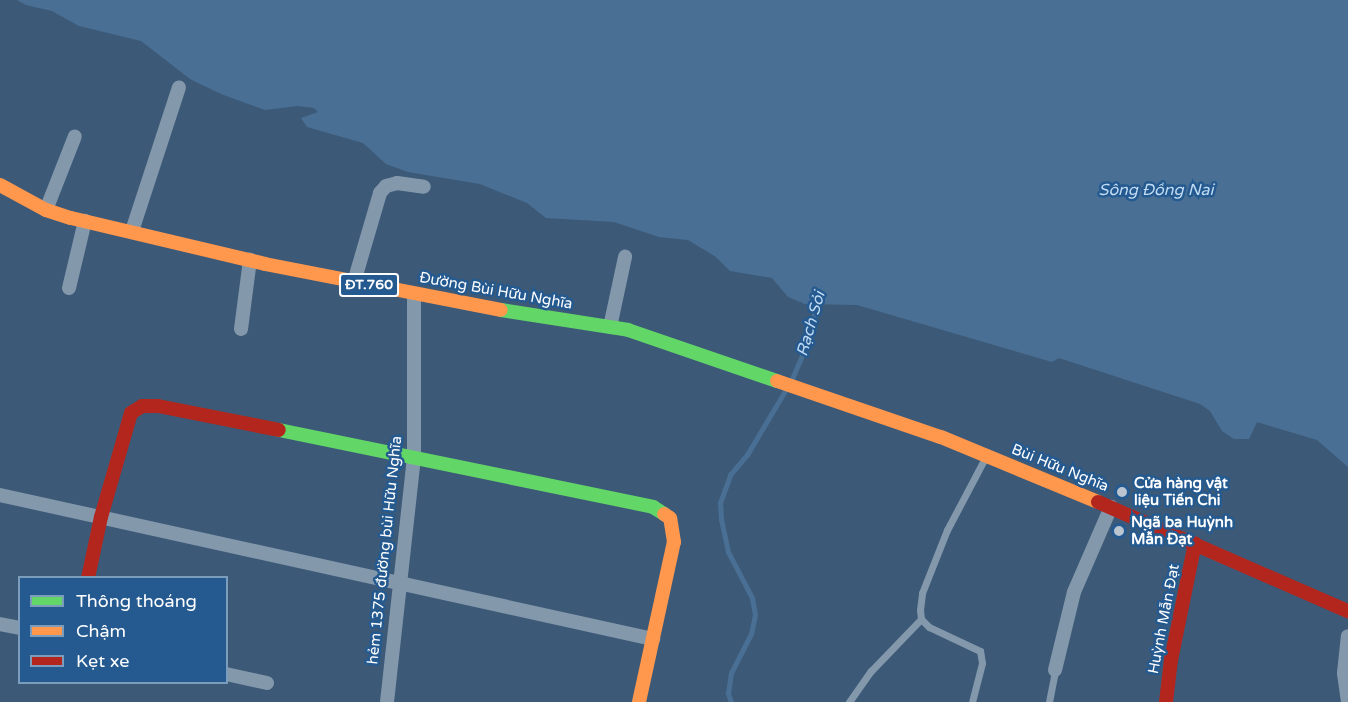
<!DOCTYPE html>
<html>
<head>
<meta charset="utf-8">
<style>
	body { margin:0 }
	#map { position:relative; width:1348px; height:702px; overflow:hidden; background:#3c5a78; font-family:"Varela Round",sans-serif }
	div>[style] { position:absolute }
	.water>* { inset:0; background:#4a6f94 }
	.stream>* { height:4.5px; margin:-2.25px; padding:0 2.25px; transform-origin:2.25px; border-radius:2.25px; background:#4a6f94 }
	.lane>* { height:7px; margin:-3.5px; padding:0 3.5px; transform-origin:3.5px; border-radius:3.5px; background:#8498ab }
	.street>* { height:14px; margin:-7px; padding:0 7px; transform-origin:7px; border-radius:7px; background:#8498ab }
	.fast>* { height:14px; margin:-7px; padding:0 7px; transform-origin:7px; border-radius:7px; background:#63d668 }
	.slow>* { height:14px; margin:-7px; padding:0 7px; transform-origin:7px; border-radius:7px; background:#ff974d }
	.jam>* { height:14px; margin:-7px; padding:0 7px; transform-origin:7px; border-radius:7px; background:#b3261e }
	.dots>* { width:16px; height:16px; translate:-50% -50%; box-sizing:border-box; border:3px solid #245a90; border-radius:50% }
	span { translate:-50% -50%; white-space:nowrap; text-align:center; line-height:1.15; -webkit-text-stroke:5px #245a90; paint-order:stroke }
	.shield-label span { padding:2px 4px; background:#245a90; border:2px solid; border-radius:4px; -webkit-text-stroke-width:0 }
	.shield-label { font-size:14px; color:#fff; font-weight:700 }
	.street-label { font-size:15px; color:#fff }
	.poi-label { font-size:15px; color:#fff; font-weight:700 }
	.left { translate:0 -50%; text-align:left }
	.water-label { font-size:16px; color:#c1dbf3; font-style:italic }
	.legend { position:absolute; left:18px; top:576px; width:210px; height:108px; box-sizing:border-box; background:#245a90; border:2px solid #7c9cbc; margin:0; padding:8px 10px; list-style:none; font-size:18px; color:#fff }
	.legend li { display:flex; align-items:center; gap:12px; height:30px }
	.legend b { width:30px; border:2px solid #7c9cbc }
</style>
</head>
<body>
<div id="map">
	<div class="water">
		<div style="clip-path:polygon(17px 0,1348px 0,1348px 467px,1317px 440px,1257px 422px,1249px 439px,1234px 439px,1222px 431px,1210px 411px,1200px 404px,1059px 358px,1052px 362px,857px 305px,805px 304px,788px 297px,772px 278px,730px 271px,716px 257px,688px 240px,659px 237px,614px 222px,546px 218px,527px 203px,480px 184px,408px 172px,386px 164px,363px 143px,307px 127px,301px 118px,318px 112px,314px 108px,298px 106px,265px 110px,221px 94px,190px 79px,141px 41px,79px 26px,52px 11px,26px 5px)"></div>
	</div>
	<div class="stream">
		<div style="left:792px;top:379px;width:46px;rotate:-66.8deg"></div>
		<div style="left:810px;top:337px;width:39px;rotate:-80deg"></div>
		<div style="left:731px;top:702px;width:9px;rotate:-111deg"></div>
		<div style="left:728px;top:694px;width:21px;rotate:-82deg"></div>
		<div style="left:731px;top:673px;width:44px;rotate:-62.9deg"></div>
		<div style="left:751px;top:634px;width:19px;rotate:-78deg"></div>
		<div style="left:755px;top:615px;width:17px;rotate:-100deg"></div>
		<div style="left:752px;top:598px;width:52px;rotate:-117.6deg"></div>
		<div style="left:728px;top:552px;width:33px;rotate:-102deg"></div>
		<div style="left:721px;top:520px;width:17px;rotate:-93deg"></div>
		<div style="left:720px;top:503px;width:30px;rotate:-70deg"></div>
		<div style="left:730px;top:475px;width:26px;rotate:-50deg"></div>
		<div style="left:747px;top:455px;width:77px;rotate:-59.4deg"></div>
	</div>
	<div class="lane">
		<div style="left:849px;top:702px;width:38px;rotate:-55deg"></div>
		<div style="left:871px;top:671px;width:72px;rotate:-46.1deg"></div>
		<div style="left:972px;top:702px;width:40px;rotate:-75.6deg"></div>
		<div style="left:982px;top:663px;width:12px;rotate:-99deg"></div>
		<div style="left:980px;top:651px;width:56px;rotate:-154.8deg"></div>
		<div style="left:929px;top:627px;width:11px;rotate:-135deg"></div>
		<div style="left:921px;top:619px;width:9px;rotate:-96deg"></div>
		<div style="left:920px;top:610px;width:17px;rotate:-83deg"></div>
		<div style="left:922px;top:593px;width:68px;rotate:-68.4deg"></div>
		<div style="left:947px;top:530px;width:81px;rotate:-62.2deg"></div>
		<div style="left:1049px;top:702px;width:33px;rotate:-79deg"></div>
	</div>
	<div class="street">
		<div style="left:46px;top:210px;width:79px;rotate:-68.6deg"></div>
		<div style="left:132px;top:231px;width:151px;rotate:-71.9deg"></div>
		<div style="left:354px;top:282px;width:93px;rotate:-73.7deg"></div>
		<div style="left:380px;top:193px;width:9px;rotate:-49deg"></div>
		<div style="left:386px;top:186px;width:11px;rotate:-15deg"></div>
		<div style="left:397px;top:183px;width:27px;rotate:8deg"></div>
		<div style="left:69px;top:288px;width:69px;rotate:-76.6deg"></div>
		<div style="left:610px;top:327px;width:72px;rotate:-77.9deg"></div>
		<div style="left:241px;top:329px;width:70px;rotate:-82.6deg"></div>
		<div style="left:0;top:495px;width:669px;rotate:12.44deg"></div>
		<div style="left:0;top:624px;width:20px;rotate:11deg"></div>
		<div style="left:1055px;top:670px;width:80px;rotate:-76.3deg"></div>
		<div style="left:1074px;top:592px;width:93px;rotate:-66.5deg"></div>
		<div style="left:226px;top:674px;width:42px;rotate:12.4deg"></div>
		<div style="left:387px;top:702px;width:247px;rotate:-83.7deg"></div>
		<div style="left:414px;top:456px;width:162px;rotate:-90deg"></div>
		<div style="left:1348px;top:702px;width:29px;rotate:-98deg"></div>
		<div style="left:1344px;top:673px;width:37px;rotate:-84deg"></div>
	</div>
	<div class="fast">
		<div style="left:501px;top:310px;width:129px;rotate:8.9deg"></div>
		<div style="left:628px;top:330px;width:157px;rotate:18.9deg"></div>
		<div style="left:279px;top:430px;width:382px;rotate:11.6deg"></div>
		<div style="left:653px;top:507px;width:13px;rotate:32deg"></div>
	</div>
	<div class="slow">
		<div style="left:0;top:185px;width:52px;rotate:28.5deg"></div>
		<div style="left:46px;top:210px;width:26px;rotate:18deg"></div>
		<div style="left:71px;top:218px;width:199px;rotate:13.3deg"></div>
		<div style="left:265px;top:264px;width:240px;rotate:11deg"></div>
		<div style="left:777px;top:381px;width:173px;rotate:18.9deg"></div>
		<div style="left:941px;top:437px;width:170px;rotate:22.5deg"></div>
		<div style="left:639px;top:702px;width:164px;rotate:-77.7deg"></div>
		<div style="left:674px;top:542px;width:24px;rotate:-99deg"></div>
		<div style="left:670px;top:518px;width:7px;rotate:-146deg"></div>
	</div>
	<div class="jam">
		<div style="left:1098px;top:502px;width:273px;rotate:23.6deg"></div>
		<div style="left:88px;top:578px;width:62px;rotate:-78deg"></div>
		<div style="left:101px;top:517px;width:108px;rotate:-73.9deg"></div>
		<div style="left:131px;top:413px;width:13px;rotate:-32deg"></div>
		<div style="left:142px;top:406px;width:16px"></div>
		<div style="left:158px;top:406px;width:123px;rotate:11.2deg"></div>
		<div style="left:1166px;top:702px;width:42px;rotate:-83.2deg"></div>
		<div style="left:1171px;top:660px;width:119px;rotate:-78.4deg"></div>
	</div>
	<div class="dots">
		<div style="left:1122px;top:492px;background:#bbc5d0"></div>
		<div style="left:1119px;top:531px;background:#bbc5d0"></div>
	</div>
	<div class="shield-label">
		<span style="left:369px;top:285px">ĐT.760</span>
	</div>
	<div class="street-label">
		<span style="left:496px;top:291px;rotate:10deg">Đường Bùi Hữu Nghĩa</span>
		<span style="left:1060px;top:468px;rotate:22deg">Bùi Hữu Nghĩa</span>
		<span style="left:385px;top:550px;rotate:-84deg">hẻm 1375 đường bùi Hữu Nghĩa</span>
		<span style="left:1164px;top:619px;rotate:-79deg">Huỳnh Mẫn Đạt</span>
	</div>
	<div class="poi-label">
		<span class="left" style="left:1134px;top:492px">Cửa hàng vật<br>liệu Tiến Chi</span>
		<span class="left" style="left:1131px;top:531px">Ngã ba Huỳnh<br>Mẫn Đạt</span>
	</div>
	<div class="water-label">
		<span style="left:1156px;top:190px">Sông Đồng Nai</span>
		<span style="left:811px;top:324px;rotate:-74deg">Rạch Sỏi</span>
	</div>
	<ul class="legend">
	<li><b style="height:8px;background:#63d668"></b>Thông thoáng</li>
	<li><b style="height:8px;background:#ff974d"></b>Chậm</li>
	<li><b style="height:8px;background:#b3261e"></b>Kẹt xe</li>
	</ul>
</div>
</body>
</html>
